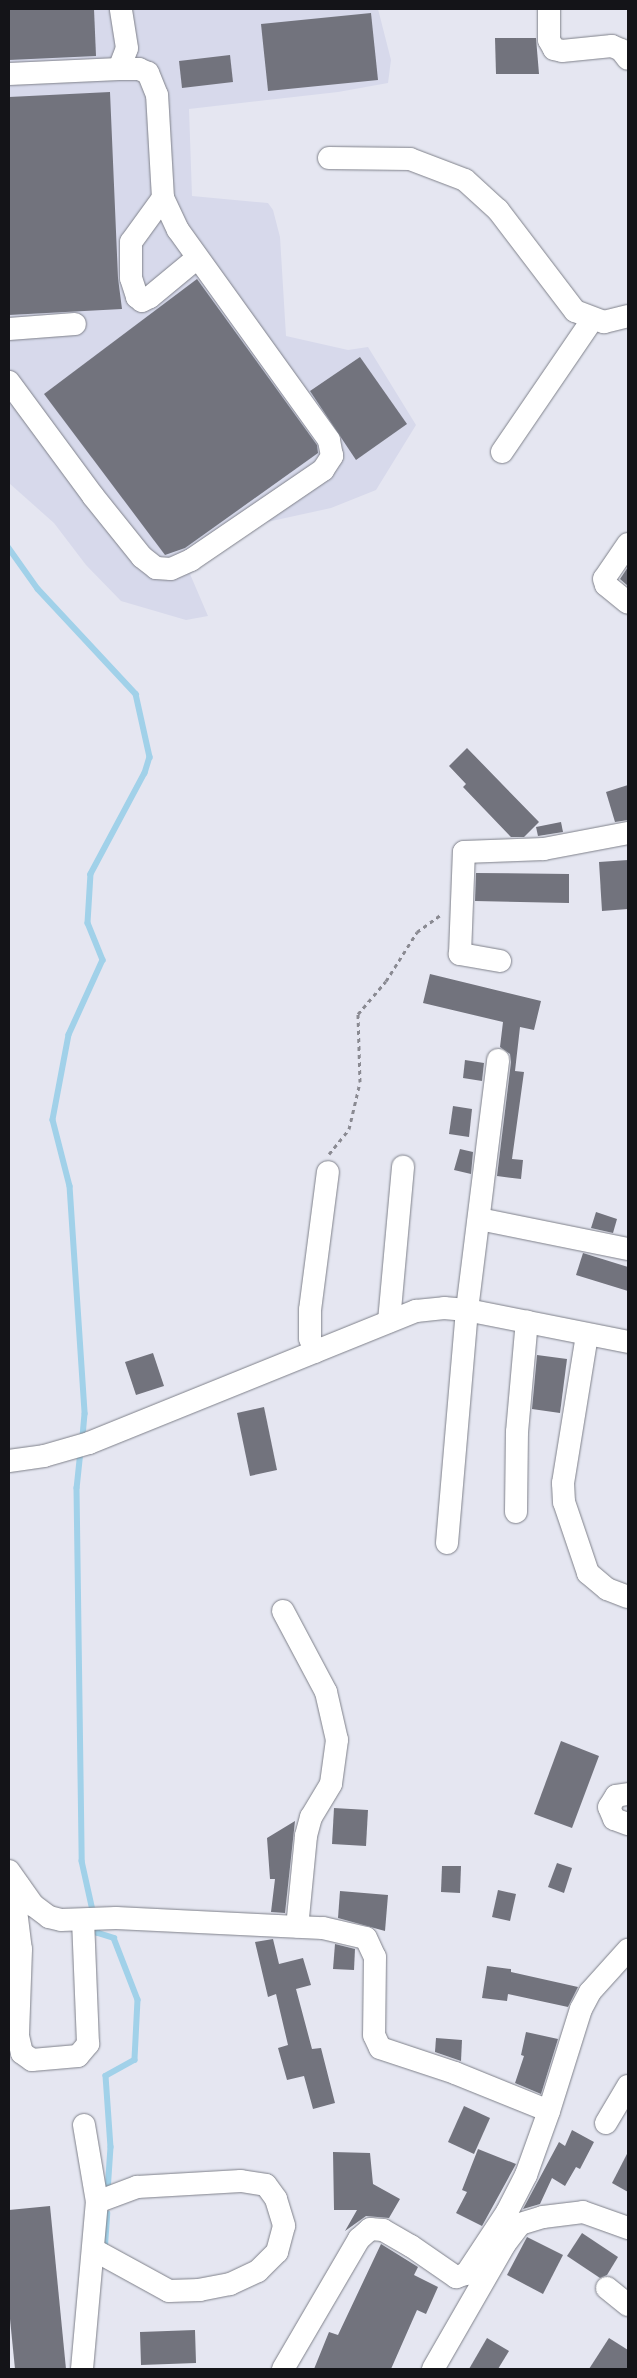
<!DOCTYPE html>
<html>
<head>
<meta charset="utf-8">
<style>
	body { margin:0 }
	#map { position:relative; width:637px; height:2378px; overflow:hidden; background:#e5e6f1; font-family:"Titillium Web",sans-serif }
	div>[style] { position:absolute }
	.built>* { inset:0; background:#d7d9eb }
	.stream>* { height:5.5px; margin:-2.75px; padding:0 2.75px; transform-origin:2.75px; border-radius:2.75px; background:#a1d1e9 }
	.building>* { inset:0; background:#72737d }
	.path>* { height:3px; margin-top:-1.5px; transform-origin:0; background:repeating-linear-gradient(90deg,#8a8a92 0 4px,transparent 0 8px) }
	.roads { filter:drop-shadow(0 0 1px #7f818a) drop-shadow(0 0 1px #7f818a) }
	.minor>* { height:22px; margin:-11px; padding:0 11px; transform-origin:11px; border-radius:11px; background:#fff }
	span { translate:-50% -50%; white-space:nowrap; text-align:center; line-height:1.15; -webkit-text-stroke:4.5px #fff; paint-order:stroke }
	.frame { position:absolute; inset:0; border:10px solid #141418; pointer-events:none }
</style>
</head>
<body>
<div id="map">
	<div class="built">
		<div style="clip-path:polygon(9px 9px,378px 9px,391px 60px,388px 83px,338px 92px,189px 109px,192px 196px,268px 203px,273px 210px,280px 237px,286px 336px,348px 350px,368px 347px,416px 425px,376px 490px,331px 508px,267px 522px,203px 562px,190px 574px,208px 616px,186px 620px,121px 601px,86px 565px,54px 523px,9px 483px)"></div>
	</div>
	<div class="stream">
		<div style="left:9px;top:548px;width:50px;rotate:54.7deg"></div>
		<div style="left:38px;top:589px;width:144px;rotate:47deg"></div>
		<div style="left:136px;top:694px;width:65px;rotate:77.5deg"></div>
		<div style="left:150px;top:757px;width:17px;rotate:107deg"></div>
		<div style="left:145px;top:773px;width:115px;rotate:118.1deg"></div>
		<div style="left:91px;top:874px;width:49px;rotate:93.5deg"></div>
		<div style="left:88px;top:923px;width:40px;rotate:68deg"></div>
		<div style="left:103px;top:960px;width:82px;rotate:114.4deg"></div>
		<div style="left:69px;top:1035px;width:86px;rotate:100.7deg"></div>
		<div style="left:53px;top:1120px;width:68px;rotate:75.6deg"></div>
		<div style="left:70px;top:1186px;width:228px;rotate:86.2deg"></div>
		<div style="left:85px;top:1414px;width:25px;rotate:95deg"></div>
		<div style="left:81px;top:1451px;width:37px;rotate:96deg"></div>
		<div style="left:77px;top:1488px;width:373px;rotate:89.2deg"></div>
		<div style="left:82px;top:1861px;width:55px;rotate:77.5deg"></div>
		<div style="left:96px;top:1924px;width:9px;rotate:77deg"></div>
		<div style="left:98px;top:1933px;width:17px;rotate:17deg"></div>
		<div style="left:114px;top:1938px;width:66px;rotate:68.8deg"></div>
		<div style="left:138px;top:2000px;width:60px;rotate:92.9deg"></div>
		<div style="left:135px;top:2060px;width:33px;rotate:151deg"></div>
		<div style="left:106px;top:2076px;width:71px;rotate:86deg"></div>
		<div style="left:111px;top:2147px;width:45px;rotate:93.8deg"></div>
		<div style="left:105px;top:2246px;width:32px;rotate:-86deg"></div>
	</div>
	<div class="building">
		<div style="clip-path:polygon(9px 9px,94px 9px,96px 56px,9px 60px)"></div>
		<div style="clip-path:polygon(371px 13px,378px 80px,268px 91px,261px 24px)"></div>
		<div style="clip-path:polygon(495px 38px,536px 38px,539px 74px,496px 74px)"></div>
		<div style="clip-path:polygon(230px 55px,233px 82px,182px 88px,179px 61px)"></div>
		<div style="clip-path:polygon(110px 92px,118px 278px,122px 309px,9px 315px,9px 97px)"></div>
		<div style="clip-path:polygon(197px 279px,317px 445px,318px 453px,185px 548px,165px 555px,44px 394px)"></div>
		<div style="clip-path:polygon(360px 357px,407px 424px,356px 460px,310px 391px)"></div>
		<div style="clip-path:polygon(628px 567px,628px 586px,620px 579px)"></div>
		<div style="clip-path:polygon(467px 748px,539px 822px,524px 837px,511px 837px,463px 787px,466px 784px,449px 766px)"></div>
		<div style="clip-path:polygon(628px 785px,628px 820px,615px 822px,606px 792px)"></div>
		<div style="clip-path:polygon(561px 822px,563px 832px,538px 836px,536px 827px)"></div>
		<div style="clip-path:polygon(628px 860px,628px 909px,602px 911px,599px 862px)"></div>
		<div style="clip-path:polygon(476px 873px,569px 874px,569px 903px,475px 901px)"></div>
		<div style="clip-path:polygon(430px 974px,541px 1001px,534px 1030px,520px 1027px,515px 1071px,524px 1072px,512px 1159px,523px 1160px,521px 1179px,497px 1176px,511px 1062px,510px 1054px,500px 1047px,503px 1022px,423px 1003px)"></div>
		<div style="clip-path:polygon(465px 1060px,484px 1063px,482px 1081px,463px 1078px)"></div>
		<div style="clip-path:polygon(453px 1106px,472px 1109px,469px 1137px,449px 1134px)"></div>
		<div style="clip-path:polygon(460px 1149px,473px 1152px,471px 1174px,454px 1170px)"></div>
		<div style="clip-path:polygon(596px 1212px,617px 1219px,613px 1233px,591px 1228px)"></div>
		<div style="clip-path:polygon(583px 1253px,628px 1267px,628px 1291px,576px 1275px)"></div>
		<div style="clip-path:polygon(153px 1353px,164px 1386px,136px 1395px,125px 1362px)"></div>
		<div style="clip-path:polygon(537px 1355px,567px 1359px,560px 1413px,532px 1409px)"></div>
		<div style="clip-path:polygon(264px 1407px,277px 1470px,250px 1476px,237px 1413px)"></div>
		<div style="clip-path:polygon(561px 1741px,599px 1756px,572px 1828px,534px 1814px)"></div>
		<div style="clip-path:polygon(334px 1808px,368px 1810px,366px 1846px,332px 1844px)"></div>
		<div style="clip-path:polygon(295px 1821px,285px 1913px,271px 1912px,275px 1879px,270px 1879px,267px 1838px)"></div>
		<div style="clip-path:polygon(557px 1863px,572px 1868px,564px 1893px,548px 1887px)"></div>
		<div style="clip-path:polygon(442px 1866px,461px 1866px,460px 1893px,441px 1892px)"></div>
		<div style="clip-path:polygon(498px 1890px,516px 1894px,510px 1921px,492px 1917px)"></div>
		<div style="clip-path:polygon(340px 1891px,388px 1895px,385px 1931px,338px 1918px)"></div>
		<div style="clip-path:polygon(273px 1939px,279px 1964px,303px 1958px,311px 1985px,296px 1989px,312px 2049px,321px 2048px,335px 2103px,313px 2109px,304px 2076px,287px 2080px,278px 2048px,288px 2045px,276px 1994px,268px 1997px,255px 1942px)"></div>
		<div style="clip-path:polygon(335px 1944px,355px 1949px,354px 1970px,333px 1969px)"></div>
		<div style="clip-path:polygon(487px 1966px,511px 1969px,511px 1972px,578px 1987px,568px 2007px,508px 1994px,507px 2001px,482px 1998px)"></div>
		<div style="clip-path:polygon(526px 2032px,558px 2039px,541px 2094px,515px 2083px,524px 2056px,521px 2055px)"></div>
		<div style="clip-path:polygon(436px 2038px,462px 2040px,461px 2061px,435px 2052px)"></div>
		<div style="clip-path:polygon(464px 2106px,490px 2118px,474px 2154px,448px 2142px)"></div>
		<div style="clip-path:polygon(572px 2130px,594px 2142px,580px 2169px,576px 2167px,565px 2186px,552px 2178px,540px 2204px,523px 2209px,559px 2142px,565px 2146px)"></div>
		<div style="clip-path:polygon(478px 2149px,516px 2164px,482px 2226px,456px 2213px,467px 2192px,462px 2190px)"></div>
		<div style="clip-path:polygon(333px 2152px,370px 2153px,373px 2184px,400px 2199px,389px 2218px,366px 2216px,345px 2231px,357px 2210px,334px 2210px)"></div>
		<div style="clip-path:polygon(628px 2152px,628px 2192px,612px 2183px)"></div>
		<div style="clip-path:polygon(50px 2206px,66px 2369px,15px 2369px,9px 2309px,9px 2210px)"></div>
		<div style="clip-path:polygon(582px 2233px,618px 2257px,607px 2275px,600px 2278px,567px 2256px)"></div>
		<div style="clip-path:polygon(527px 2237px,563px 2255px,543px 2294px,507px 2275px)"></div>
		<div style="clip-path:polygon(381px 2244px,418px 2267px,414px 2275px,438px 2287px,426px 2314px,417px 2310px,391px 2369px,314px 2369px,329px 2332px,338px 2335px)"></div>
		<div style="clip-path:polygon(195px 2330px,196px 2363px,141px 2365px,140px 2332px)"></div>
		<div style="clip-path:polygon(487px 2338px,509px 2351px,498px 2369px,469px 2369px)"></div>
		<div style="clip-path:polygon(609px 2338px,628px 2350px,628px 2369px,589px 2369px)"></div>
	</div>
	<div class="path">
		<div style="left:329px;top:1154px;width:32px;rotate:-51deg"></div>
		<div style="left:349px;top:1129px;width:48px;rotate:-76.8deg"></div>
		<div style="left:360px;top:1082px;width:68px;rotate:-91.7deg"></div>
		<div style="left:358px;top:1014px;width:43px;rotate:-49.7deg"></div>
		<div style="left:386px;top:981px;width:58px;rotate:-57.7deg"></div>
		<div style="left:417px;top:932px;width:31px;rotate:-36deg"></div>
	</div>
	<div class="roads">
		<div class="minor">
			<div style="left:549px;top:9px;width:31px;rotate:90deg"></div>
			<div style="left:549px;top:40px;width:10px;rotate:61deg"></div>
			<div style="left:554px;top:49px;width:8px;rotate:14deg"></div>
			<div style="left:562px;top:51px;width:50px;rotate:-5.7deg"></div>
			<div style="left:612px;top:46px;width:10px;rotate:24deg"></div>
			<div style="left:621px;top:50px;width:11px;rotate:52deg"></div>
			<div style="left:9px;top:74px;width:110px;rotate:-2.6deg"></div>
			<div style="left:119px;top:69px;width:22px;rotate:-69deg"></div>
			<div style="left:127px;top:48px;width:39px;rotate:-99deg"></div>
			<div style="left:329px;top:158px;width:81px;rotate:0.7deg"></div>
			<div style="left:410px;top:159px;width:59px;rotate:20.9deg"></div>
			<div style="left:465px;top:180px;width:45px;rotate:42.3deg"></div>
			<div style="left:498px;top:210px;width:127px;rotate:52.7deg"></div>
			<div style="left:575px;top:311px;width:31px;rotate:21deg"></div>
			<div style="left:604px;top:322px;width:25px;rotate:-14deg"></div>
			<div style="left:163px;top:198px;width:54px;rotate:126deg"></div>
			<div style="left:131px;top:242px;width:36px;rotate:90deg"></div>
			<div style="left:131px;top:278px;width:20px;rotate:72deg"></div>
			<div style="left:137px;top:297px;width:6px;rotate:39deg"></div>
			<div style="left:142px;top:301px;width:9px;rotate:-27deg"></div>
			<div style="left:150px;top:297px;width:60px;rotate:-39.6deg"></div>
			<div style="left:9px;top:329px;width:66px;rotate:-4.3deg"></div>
			<div style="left:9px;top:382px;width:142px;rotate:53.6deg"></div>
			<div style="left:93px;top:496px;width:78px;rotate:51.2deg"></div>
			<div style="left:142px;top:557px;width:18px;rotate:38deg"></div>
			<div style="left:156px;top:568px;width:15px;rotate:4deg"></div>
			<div style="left:171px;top:569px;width:22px;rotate:-24deg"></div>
			<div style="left:191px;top:560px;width:160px;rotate:-34.3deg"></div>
			<div style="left:323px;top:470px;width:17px;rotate:-57deg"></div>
			<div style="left:332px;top:456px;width:16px;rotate:-101deg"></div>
			<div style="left:329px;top:440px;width:259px;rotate:-125.7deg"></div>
			<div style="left:178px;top:230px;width:35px;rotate:-115deg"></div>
			<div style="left:163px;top:198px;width:103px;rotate:-93.3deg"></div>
			<div style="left:157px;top:95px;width:24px;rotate:-112deg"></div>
			<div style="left:148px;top:73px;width:10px;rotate:-156deg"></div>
			<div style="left:139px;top:69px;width:20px;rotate:180deg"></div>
			<div style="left:502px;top:452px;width:160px;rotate:-55.7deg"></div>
			<div style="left:628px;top:544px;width:42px;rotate:124.4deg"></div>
			<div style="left:604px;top:579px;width:6px;rotate:72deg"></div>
			<div style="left:606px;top:585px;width:28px;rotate:39deg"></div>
			<div style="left:500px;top:961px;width:41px;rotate:-170.1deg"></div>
			<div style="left:460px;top:954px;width:102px;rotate:-87.8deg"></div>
			<div style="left:464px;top:852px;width:80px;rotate:-2.1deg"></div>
			<div style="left:544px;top:849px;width:86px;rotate:-10.8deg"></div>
			<div style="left:479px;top:1219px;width:152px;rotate:11.4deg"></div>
			<div style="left:389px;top:1321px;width:155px;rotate:-84.8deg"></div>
			<div style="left:587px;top:1335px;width:150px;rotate:99.2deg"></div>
			<div style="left:563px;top:1483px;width:19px;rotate:87deg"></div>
			<div style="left:564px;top:1502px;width:75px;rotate:71.3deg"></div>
			<div style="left:588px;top:1573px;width:25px;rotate:40deg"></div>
			<div style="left:607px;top:1589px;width:22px;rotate:21deg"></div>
			<div style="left:315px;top:1352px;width:15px;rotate:-110deg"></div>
			<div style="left:310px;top:1338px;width:28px;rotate:-90deg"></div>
			<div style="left:310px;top:1310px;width:139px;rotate:-82.6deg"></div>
			<div style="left:9px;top:1461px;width:35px;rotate:-8deg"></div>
			<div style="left:44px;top:1456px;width:47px;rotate:-16.1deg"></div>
			<div style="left:89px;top:1443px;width:353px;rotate:-22deg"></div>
			<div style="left:416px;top:1311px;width:28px;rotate:-6deg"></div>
			<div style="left:444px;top:1308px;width:23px;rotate:5deg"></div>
			<div style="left:467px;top:1310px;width:164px;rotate:11.2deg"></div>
			<div style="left:516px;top:1512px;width:80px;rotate:-89.3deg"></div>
			<div style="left:517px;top:1432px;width:111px;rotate:-84.9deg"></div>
			<div style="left:447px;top:1543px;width:234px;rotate:-85.1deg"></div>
			<div style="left:467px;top:1310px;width:252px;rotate:-82.9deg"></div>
			<div style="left:283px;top:1611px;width:92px;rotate:62deg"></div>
			<div style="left:326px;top:1692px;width:49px;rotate:77.1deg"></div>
			<div style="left:337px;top:1740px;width:44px;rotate:97.8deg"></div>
			<div style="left:331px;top:1784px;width:39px;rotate:121deg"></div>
			<div style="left:311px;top:1817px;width:20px;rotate:105deg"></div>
			<div style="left:306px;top:1836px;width:91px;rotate:95.6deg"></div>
			<div style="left:628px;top:1794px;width:12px;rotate:171deg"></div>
			<div style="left:616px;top:1796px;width:13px;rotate:122deg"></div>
			<div style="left:609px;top:1807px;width:13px;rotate:67deg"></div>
			<div style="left:614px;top:1819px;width:15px;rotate:20deg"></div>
			<div style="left:9px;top:1871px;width:42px;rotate:54.8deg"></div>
			<div style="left:33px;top:1905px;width:20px;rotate:37deg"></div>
			<div style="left:49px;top:1917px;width:12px;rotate:14deg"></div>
			<div style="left:61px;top:1920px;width:55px;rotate:-2.1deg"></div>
			<div style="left:116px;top:1918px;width:207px;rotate:2.8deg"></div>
			<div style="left:323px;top:1928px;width:44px;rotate:13.1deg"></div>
			<div style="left:366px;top:1938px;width:21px;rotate:65deg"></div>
			<div style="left:375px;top:1957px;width:78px;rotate:90.7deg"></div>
			<div style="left:374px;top:2035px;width:14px;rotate:65deg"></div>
			<div style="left:380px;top:2048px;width:79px;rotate:18.4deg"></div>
			<div style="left:455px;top:2073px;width:101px;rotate:22deg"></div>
			<div style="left:549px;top:2111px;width:107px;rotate:-72.6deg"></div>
			<div style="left:581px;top:2009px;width:19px;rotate:-62deg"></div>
			<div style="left:590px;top:1992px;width:57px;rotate:-47.9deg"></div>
			<div style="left:19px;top:1886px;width:24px;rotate:97deg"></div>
			<div style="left:16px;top:1910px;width:39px;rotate:83deg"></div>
			<div style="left:21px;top:1949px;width:87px;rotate:92deg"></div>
			<div style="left:18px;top:2036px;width:17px;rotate:77deg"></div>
			<div style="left:22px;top:2053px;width:12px;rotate:35deg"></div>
			<div style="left:32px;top:2060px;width:46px;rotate:-5deg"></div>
			<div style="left:78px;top:2056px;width:16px;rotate:-50deg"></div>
			<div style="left:88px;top:2044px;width:123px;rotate:-92.3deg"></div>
			<div style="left:606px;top:2123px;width:43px;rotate:-59.3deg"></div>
			<div style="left:84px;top:2125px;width:78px;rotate:80.4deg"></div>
			<div style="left:607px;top:2288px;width:27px;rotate:39deg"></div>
			<div style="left:82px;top:2369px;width:168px;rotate:-84.9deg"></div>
			<div style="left:97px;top:2202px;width:43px;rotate:-20.6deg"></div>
			<div style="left:137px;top:2187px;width:104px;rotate:-3.3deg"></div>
			<div style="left:241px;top:2181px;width:25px;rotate:9deg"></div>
			<div style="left:266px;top:2185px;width:17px;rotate:54deg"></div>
			<div style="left:276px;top:2199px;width:28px;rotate:73deg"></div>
			<div style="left:284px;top:2226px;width:27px;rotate:105deg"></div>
			<div style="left:277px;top:2252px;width:27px;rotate:135deg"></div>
			<div style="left:258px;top:2271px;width:31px;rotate:155deg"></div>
			<div style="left:230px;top:2284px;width:31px;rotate:169deg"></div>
			<div style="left:200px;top:2290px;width:31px;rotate:178deg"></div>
			<div style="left:169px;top:2291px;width:85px;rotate:-151.3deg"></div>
			<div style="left:283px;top:2369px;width:151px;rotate:-59.7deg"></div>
			<div style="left:359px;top:2239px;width:15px;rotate:-42deg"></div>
			<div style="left:370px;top:2229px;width:13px;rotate:4deg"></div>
			<div style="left:383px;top:2230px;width:32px;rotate:30deg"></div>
			<div style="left:411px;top:2246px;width:55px;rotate:34.6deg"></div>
			<div style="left:456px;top:2277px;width:10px;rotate:-17deg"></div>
			<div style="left:466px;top:2274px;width:74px;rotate:-56.5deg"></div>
			<div style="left:507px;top:2212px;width:42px;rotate:-62.8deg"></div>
			<div style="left:526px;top:2175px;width:68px;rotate:-70.2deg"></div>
			<div style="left:433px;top:2369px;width:144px;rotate:-60.1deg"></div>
			<div style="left:505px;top:2244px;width:25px;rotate:-53deg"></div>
			<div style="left:520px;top:2224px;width:24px;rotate:-17deg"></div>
			<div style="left:543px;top:2217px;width:40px;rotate:-7.1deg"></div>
			<div style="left:583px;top:2212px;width:48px;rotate:19.6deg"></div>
		</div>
	</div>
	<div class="frame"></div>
</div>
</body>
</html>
